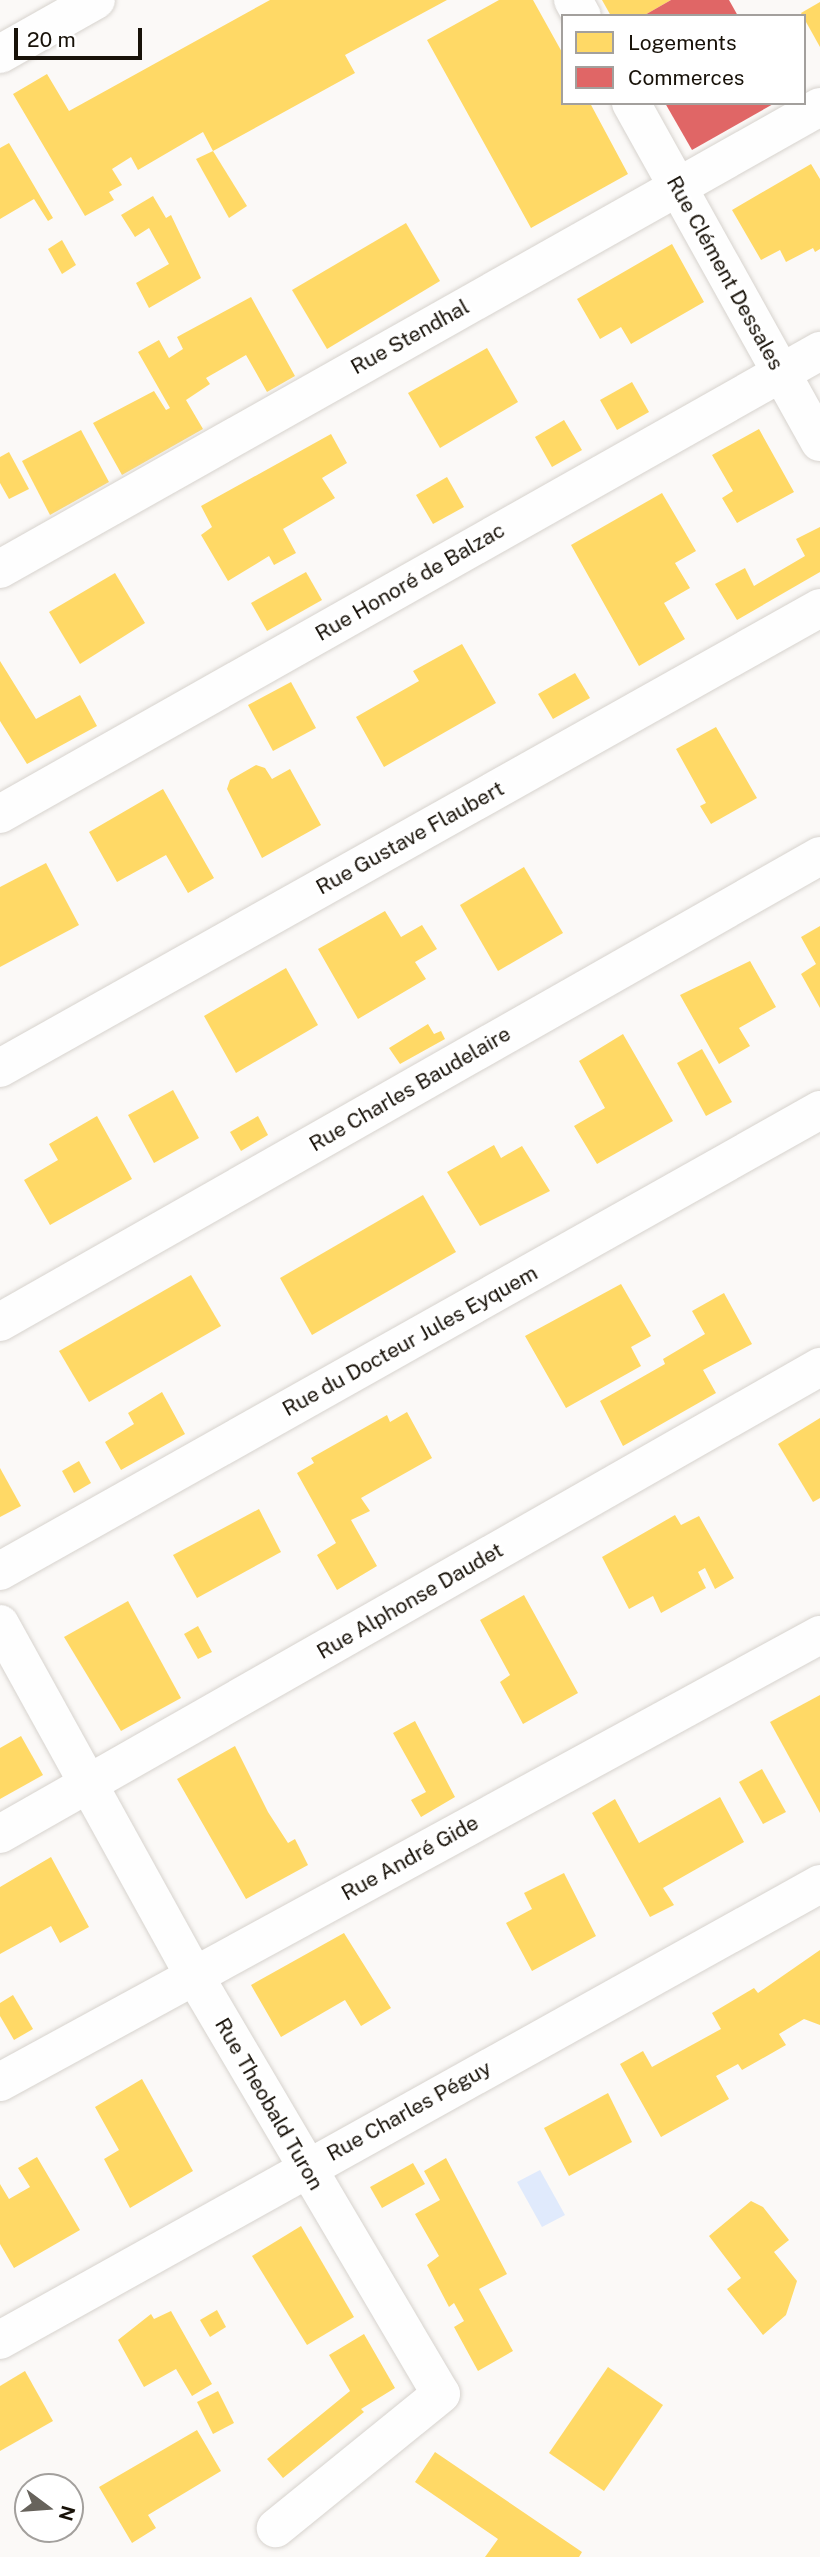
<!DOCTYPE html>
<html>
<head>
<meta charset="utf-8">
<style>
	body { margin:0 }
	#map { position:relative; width:820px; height:2557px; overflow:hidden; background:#fbf9f7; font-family:"Public Sans",sans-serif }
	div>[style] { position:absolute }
	.water>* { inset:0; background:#e0eafc }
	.homes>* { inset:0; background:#ffd966 }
	.shops>* { inset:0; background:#e06666 }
	.roads { filter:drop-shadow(0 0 2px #d7d3ce) drop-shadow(0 0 2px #d7d3ce) }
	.street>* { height:38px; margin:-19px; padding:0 19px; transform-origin:19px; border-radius:19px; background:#fefefe }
	.secondary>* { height:38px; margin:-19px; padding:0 19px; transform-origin:19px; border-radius:19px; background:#fefefe }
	span { translate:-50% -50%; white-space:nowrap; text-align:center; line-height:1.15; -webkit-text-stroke:7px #fff; paint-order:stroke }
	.street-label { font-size:21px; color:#181209 }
	.legend { position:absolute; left:561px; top:14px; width:245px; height:91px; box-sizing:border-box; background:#fff; border:2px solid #a3a09d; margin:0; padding:9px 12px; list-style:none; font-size:21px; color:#181209 }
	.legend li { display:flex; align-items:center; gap:14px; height:35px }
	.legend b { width:35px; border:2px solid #a3a09d }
	.north { position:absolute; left:14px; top:2473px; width:70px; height:70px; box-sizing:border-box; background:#fff; border:2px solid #a3a09d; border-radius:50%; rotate:106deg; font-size:19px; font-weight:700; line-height:28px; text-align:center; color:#181209 }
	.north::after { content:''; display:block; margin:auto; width:24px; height:32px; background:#67635c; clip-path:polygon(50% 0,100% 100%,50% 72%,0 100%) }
	.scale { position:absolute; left:14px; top:28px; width:128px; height:32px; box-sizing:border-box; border:4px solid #181209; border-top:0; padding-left:9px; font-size:21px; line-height:24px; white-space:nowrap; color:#181209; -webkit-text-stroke:5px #fff; paint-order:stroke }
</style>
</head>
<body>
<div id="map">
	<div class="water">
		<div style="clip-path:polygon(540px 2170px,565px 2215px,542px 2227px,517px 2182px)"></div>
	</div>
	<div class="homes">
		<div style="clip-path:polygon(270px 0,447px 0,345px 55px,355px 73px,213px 151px,203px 132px,138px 170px,131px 157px,112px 169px,122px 185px,109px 192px,114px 200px,85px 216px,13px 94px,47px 74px,69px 111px)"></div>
		<div style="clip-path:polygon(499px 0,533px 0,563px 54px,563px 103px,590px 103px,628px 174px,531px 228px,427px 40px)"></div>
		<div style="clip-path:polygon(602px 0,671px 0,643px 16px,611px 16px)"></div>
		<div style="clip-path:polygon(820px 2px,820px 47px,801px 13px)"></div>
		<div style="clip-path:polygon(9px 143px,53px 218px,48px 221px,34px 199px,0 219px,0 148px)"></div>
		<div style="clip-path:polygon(213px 151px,247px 206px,229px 218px,196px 159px)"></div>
		<div style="clip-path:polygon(811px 164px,820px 179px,820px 249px,815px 252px,813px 248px,786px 262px,780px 250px,761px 260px,732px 210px)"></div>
		<div style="clip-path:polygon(153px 196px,166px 218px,171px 215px,201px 278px,149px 308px,136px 283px,169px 264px,149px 228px,135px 237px,121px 215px)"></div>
		<div style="clip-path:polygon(406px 223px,440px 281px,327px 349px,292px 290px)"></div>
		<div style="clip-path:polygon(62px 240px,76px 265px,62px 274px,48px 249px)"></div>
		<div style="clip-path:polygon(672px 244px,704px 302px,631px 344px,621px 327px,600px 339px,577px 299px)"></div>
		<div style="clip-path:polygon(251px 297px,295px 376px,267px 392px,246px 355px,206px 378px,210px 384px,186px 400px,203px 429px,122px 475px,93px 423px,154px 391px,166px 410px,170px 408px,138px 352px,159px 340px,169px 358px,183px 349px,177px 337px)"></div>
		<div style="clip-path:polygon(487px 348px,518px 402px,440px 448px,408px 393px)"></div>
		<div style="clip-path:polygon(632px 382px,649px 412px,617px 430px,600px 400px)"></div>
		<div style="clip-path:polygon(564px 420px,582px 450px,552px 467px,535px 437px)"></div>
		<div style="clip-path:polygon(759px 429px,794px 492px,737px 523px,722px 498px,733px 491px,712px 455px)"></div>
		<div style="clip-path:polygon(81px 430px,109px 482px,50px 515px,22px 461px)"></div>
		<div style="clip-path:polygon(331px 434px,347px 463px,322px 478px,335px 498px,283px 529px,296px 553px,274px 565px,269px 556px,228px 581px,201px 535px,212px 527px,201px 506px)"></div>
		<div style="clip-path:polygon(9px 452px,29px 489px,9px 499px,0 483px,0 457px)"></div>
		<div style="clip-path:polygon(447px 477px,464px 507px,433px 524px,416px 495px)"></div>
		<div style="clip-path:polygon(662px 493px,696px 551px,675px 563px,690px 588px,664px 603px,685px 639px,639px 666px,571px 545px)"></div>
		<div style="clip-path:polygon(820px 527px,820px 572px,737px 620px,715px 584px,745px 568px,754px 586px,805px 556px,796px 539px)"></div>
		<div style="clip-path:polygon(306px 572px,322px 600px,267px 631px,251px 603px)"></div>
		<div style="clip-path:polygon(115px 573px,145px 623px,80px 664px,49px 612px)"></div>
		<div style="clip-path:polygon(462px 644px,496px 703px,384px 767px,356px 717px,419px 681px,413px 671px)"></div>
		<div style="clip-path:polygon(0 661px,36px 719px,80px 695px,97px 726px,27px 764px,0 721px)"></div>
		<div style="clip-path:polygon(575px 673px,590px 698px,553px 719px,538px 694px)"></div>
		<div style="clip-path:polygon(291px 682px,316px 728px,273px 751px,248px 705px)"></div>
		<div style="clip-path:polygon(716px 727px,757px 798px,711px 824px,700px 806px,706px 803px,676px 749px)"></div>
		<div style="clip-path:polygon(256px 765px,265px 768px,272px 779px,290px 769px,321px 825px,262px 858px,227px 789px,230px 780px)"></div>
		<div style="clip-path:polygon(163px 789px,214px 878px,188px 893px,166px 855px,117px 882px,89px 832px)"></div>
		<div style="clip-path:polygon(46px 863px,79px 925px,0 967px,0 887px)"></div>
		<div style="clip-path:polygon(524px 867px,563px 933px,498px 971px,460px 905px)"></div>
		<div style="clip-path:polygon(385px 911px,401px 937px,422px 925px,437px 949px,415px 962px,426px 979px,358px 1019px,318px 949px)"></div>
		<div style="clip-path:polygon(820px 926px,820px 1008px,801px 974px,816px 964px,801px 937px)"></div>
		<div style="clip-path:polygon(750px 961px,776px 1007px,739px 1028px,750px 1046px,719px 1064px,680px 995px)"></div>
		<div style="clip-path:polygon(286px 968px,318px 1025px,236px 1073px,204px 1016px)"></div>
		<div style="clip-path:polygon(428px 1024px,434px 1034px,441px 1031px,445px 1039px,400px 1064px,389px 1048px)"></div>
		<div style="clip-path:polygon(623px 1034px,673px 1121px,597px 1164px,574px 1126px,605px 1108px,579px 1061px)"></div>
		<div style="clip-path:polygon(702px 1049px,732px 1102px,706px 1116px,677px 1063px)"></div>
		<div style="clip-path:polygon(173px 1090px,199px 1138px,154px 1163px,128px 1115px)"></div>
		<div style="clip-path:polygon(97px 1116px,132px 1179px,50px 1225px,24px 1180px,58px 1160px,49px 1144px)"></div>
		<div style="clip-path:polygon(258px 1116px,268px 1135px,241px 1151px,230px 1132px)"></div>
		<div style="clip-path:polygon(494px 1145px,501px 1158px,522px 1146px,550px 1191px,480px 1226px,447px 1172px)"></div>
		<div style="clip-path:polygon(423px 1195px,456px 1252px,312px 1335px,280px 1278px)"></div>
		<div style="clip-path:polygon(191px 1275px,221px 1326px,89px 1402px,59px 1351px)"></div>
		<div style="clip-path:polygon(621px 1284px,651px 1336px,631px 1347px,641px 1366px,566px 1408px,525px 1336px)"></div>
		<div style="clip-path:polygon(724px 1293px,752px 1344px,703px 1370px,716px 1393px,623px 1446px,600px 1401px,665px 1364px,663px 1359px,705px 1334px,692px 1311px)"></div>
		<div style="clip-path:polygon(162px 1392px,185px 1434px,121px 1470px,105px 1442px,134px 1424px,128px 1413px)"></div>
		<div style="clip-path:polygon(407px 1412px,432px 1458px,361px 1498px,370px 1511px,351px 1520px,377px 1566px,337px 1590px,317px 1555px,336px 1543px,297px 1473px,314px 1463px,311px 1458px,387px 1415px,390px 1422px)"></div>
		<div style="clip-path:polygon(820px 1418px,820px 1498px,813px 1502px,778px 1444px)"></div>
		<div style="clip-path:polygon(79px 1461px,91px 1483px,74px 1493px,62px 1471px)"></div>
		<div style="clip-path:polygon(0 1468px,21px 1506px,0 1517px)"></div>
		<div style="clip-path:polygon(259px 1509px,281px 1552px,197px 1598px,173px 1555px)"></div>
		<div style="clip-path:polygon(675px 1515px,681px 1525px,699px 1516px,734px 1578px,715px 1589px,705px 1568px,698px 1572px,706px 1588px,661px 1613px,653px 1596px,629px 1609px,602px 1557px)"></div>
		<div style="clip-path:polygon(524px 1595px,578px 1693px,523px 1724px,500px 1682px,510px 1675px,480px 1620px)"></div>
		<div style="clip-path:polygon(128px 1601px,181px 1698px,121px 1731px,64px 1637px)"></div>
		<div style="clip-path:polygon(198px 1626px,212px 1652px,198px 1659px,184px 1634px)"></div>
		<div style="clip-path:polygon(820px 1695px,820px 1813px,770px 1722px)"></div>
		<div style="clip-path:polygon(415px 1721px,455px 1797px,421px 1817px,411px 1800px,426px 1792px,393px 1733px)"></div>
		<div style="clip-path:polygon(21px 1736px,43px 1775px,0 1799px,0 1748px)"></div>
		<div style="clip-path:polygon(235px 1746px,268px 1812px,288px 1843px,295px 1839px,308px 1865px,246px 1899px,177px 1779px)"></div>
		<div style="clip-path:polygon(762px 1769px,786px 1812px,763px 1824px,739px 1782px)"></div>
		<div style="clip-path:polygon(720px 1797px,744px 1842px,663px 1888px,674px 1905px,650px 1917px,592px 1813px,615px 1799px,639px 1843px)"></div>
		<div style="clip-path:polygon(51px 1857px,89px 1927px,60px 1943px,51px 1926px,0 1954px,0 1887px)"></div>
		<div style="clip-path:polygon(564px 1873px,596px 1936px,532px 1971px,506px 1923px,532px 1909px,524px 1893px)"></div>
		<div style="clip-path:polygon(344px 1933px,391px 2008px,361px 2026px,345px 2000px,281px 2037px,251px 1985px)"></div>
		<div style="clip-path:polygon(820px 1950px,820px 2025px,804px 2019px,779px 2034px,786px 2045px,742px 2070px,738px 2064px,716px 2076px,729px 2099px,661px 2137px,620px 2064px,643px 2051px,652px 2067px,721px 2029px,712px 2013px,754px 1988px,758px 1993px)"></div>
		<div style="clip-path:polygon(13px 1995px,33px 2029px,14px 2040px,0 2016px,0 2003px)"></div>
		<div style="clip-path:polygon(142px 2079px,193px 2171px,130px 2208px,104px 2159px,119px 2150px,95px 2107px)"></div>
		<div style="clip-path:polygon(608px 2093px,632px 2142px,569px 2176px,544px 2128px)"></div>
		<div style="clip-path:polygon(37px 2157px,80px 2230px,14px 2268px,0 2244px,0 2184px,9px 2199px,30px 2187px,18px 2168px)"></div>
		<div style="clip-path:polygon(446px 2158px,507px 2274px,479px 2289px,513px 2351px,478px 2371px,454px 2327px,464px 2321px,454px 2303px,449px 2307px,427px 2265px,439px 2256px,415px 2214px,440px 2200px,424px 2171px)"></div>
		<div style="clip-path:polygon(413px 2163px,425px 2184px,382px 2208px,370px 2187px)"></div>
		<div style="clip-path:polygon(751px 2201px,763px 2207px,789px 2240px,774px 2252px,797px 2281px,786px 2315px,763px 2335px,727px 2289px,741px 2278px,709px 2236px)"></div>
		<div style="clip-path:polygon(301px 2226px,354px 2317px,307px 2345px,252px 2256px)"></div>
		<div style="clip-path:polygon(217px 2310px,226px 2327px,210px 2337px,200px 2320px)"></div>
		<div style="clip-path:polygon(171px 2311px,212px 2384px,192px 2396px,176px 2369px,144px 2387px,118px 2340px,151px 2314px,154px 2319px)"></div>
		<div style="clip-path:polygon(364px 2334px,395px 2388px,361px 2409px,364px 2412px,283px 2478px,267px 2459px,350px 2391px,329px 2355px)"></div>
		<div style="clip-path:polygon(608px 2367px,663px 2405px,604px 2491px,549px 2453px)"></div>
		<div style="clip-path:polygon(25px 2371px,53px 2421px,0 2451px,0 2386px)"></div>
		<div style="clip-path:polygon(218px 2391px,234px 2423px,213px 2434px,197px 2402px)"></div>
		<div style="clip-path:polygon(197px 2430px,221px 2471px,148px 2515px,156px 2528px,132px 2543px,99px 2487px)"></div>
		<div style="clip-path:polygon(435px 2452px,582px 2552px,579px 2557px,485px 2557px,498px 2539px,415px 2482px)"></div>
	</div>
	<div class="shops">
		<div style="clip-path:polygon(671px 0,729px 0,738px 16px,643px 16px)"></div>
		<div style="clip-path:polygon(665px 103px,775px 103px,692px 150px)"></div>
	</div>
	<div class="roads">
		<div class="street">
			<div style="left:573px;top:0;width:18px;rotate:61deg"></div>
			<div style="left:631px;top:103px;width:388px;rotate:60.9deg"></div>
			<div style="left:0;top:569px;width:941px;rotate:-29.4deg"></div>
			<div style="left:0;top:814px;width:942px;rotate:-29.45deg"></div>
			<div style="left:0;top:1068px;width:940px;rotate:-29.29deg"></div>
			<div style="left:0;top:1322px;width:943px;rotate:-29.61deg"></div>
			<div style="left:0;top:1571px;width:941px;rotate:-29.34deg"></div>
			<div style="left:0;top:1624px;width:401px;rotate:61.1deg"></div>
			<div style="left:194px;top:1975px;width:486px;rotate:59.5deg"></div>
			<div style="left:441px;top:2394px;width:213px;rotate:140.9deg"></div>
			<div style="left:0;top:1834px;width:944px;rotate:-29.66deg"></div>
			<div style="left:0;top:2082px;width:934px;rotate:-28.6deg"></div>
			<div style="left:0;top:2340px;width:938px;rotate:-29.08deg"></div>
		</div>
		<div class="secondary">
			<div style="left:0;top:54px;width:110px;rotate:-29.4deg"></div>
		</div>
	</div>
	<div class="street-label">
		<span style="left:725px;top:273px;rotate:61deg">Rue Clément Dessales</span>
		<span style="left:410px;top:337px;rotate:-29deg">Rue Stendhal</span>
		<span style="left:410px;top:582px;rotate:-30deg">Rue Honoré de Balzac</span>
		<span style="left:410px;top:838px;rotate:-29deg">Rue Gustave Flaubert</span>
		<span style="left:410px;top:1089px;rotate:-30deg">Rue Charles Baudelaire</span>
		<span style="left:410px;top:1341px;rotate:-29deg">Rue du Docteur Jules Eyquem</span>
		<span style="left:410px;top:1601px;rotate:-30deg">Rue Alphonse Daudet</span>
		<span style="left:410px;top:1858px;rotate:-29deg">Rue André Gide</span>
		<span style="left:269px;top:2104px;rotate:60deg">Rue Theobald Turon</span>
		<span style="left:409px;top:2111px;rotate:-29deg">Rue Charles Péguy</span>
	</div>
	<ul class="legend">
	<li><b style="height:19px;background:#ffd966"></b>Logements</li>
	<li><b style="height:19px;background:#e06666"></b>Commerces</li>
	</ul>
	<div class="north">N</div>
	<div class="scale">20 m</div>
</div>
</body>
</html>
